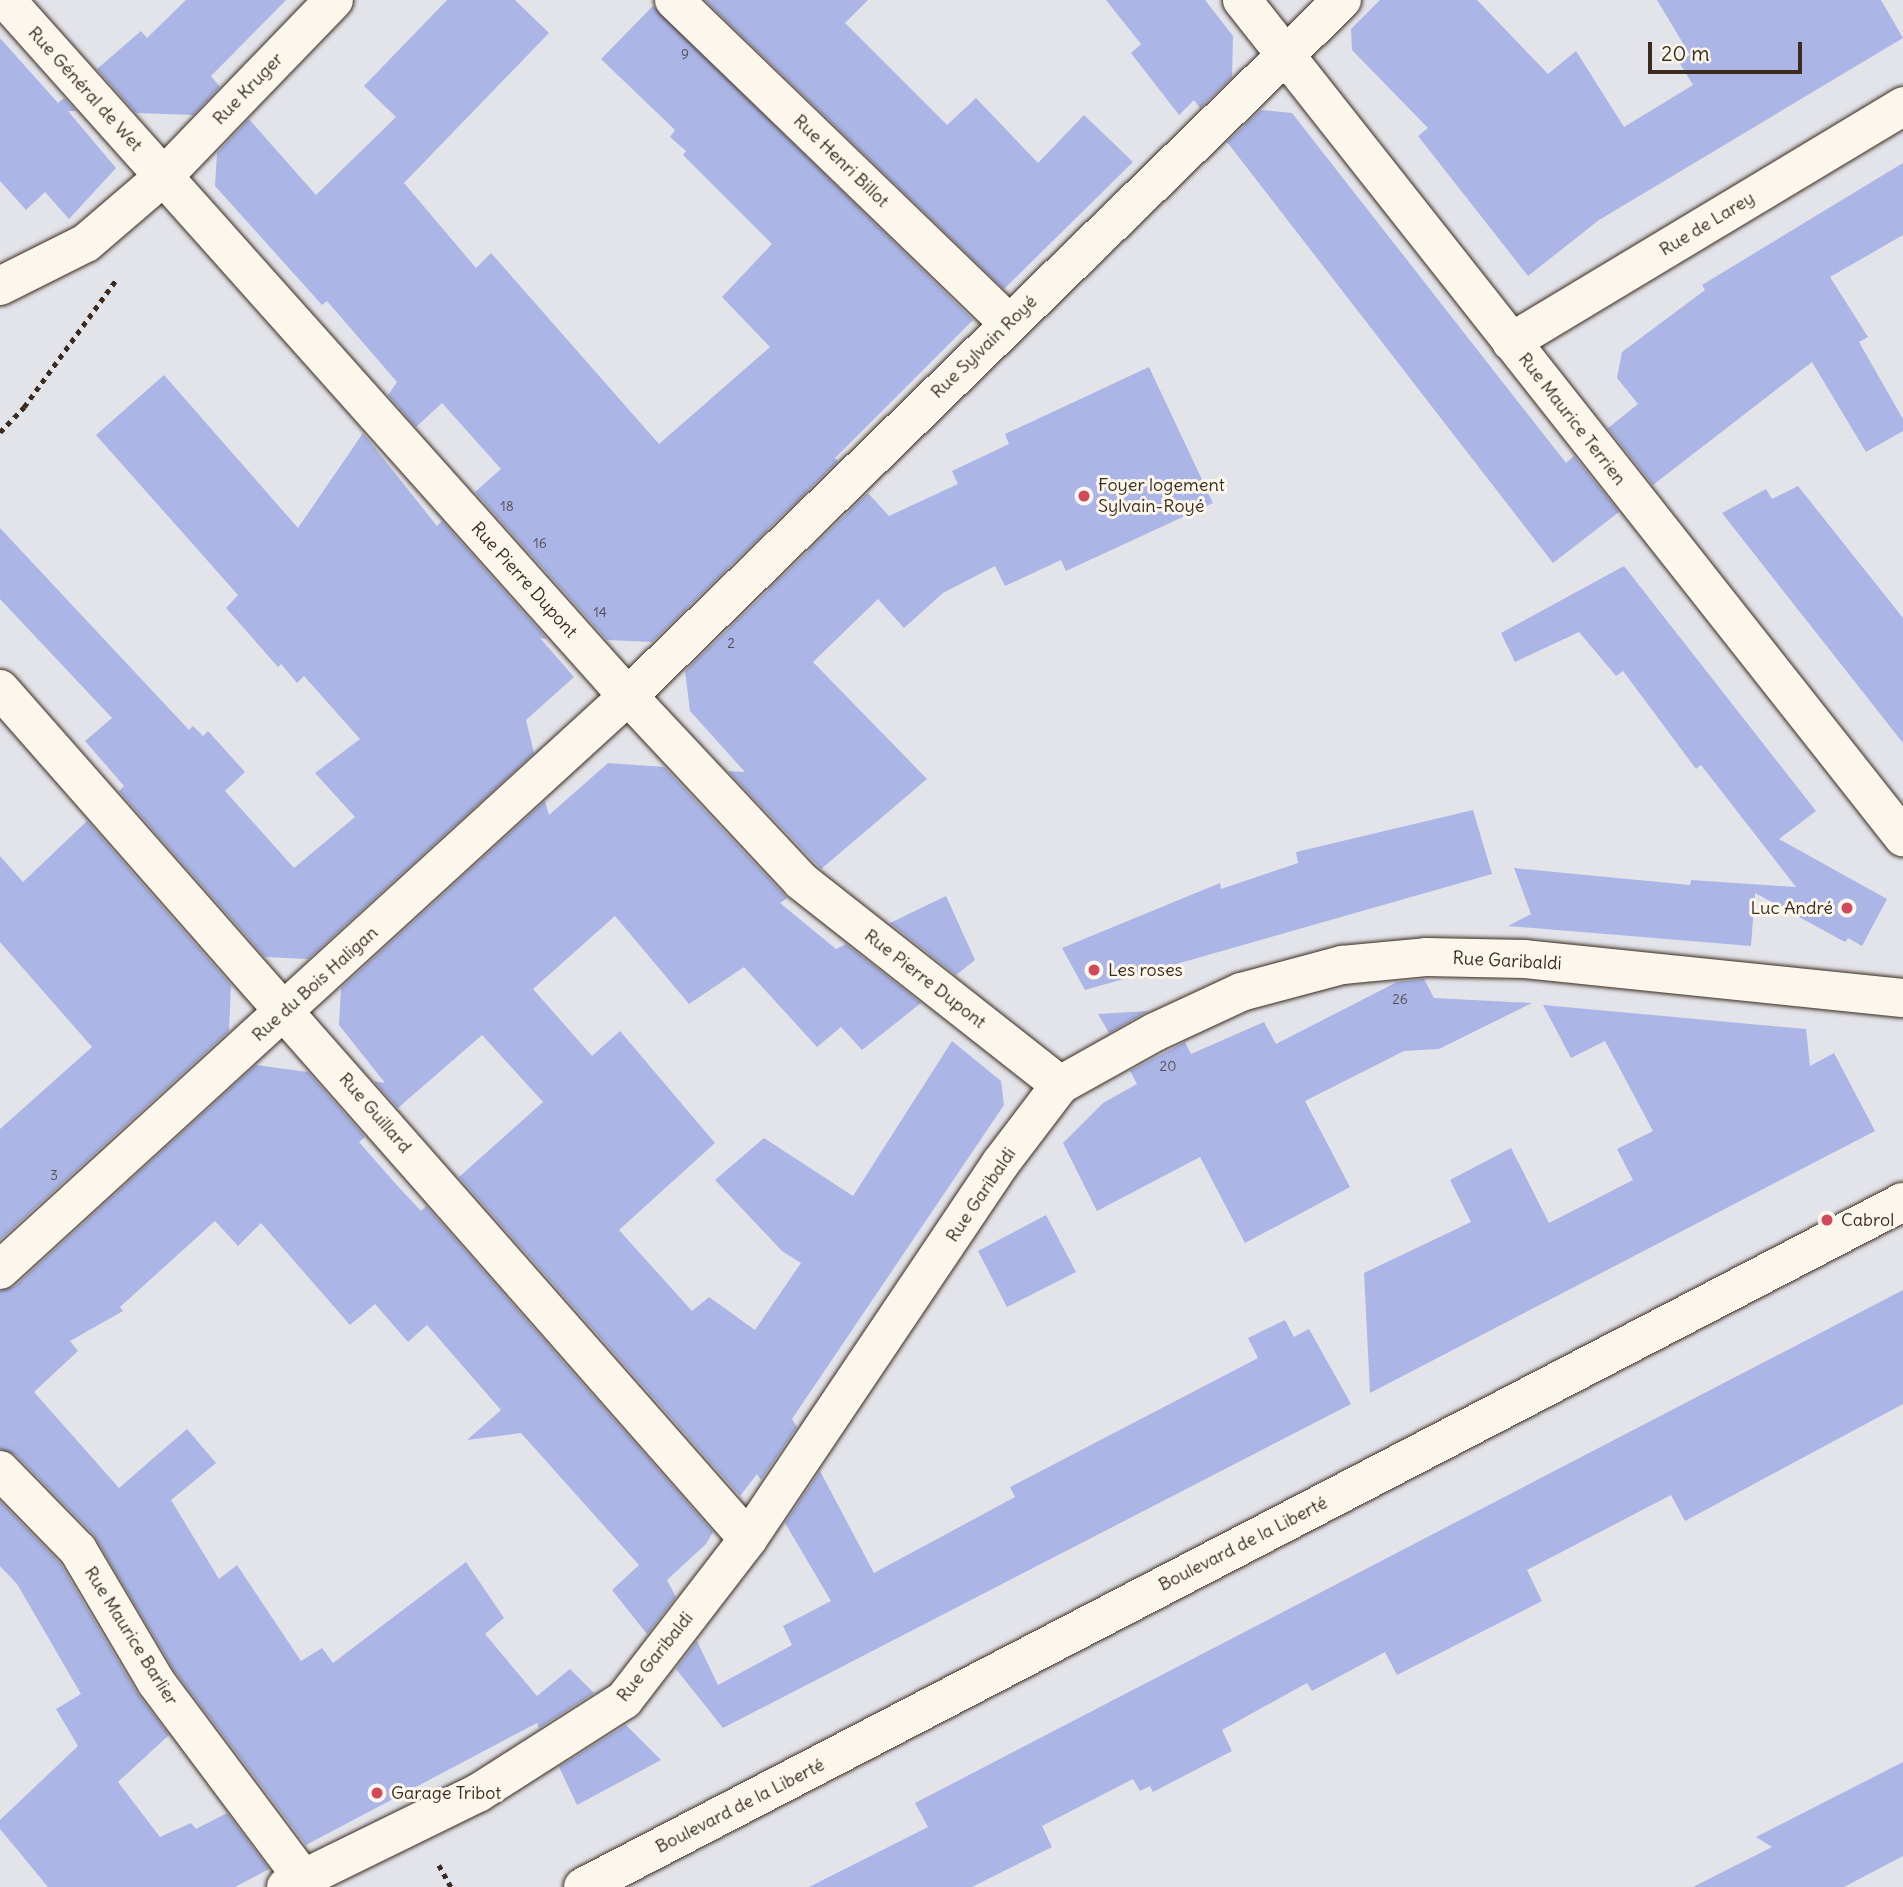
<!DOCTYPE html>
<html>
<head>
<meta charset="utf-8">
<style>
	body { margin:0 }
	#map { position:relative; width:1903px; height:1887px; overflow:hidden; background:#e3e4ea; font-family:Delius,sans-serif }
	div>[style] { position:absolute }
	.building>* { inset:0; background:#abb6e7 }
	.path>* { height:4.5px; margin-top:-2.25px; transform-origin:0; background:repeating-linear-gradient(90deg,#3b2a1e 0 5px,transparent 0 10px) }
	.roads { filter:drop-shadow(0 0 2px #3b2a1e) drop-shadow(0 0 2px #3b2a1e) }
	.minor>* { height:38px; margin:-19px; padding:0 19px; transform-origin:19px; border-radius:19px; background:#fbf7ec }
	.primary>* { height:38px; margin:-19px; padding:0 19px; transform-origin:19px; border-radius:19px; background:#fbf7ec }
	.dots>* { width:19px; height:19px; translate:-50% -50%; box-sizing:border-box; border:4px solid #fbf7ec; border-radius:50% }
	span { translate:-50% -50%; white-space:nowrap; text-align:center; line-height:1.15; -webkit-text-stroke:6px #fbf7ec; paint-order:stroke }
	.number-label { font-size:14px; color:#574d50 }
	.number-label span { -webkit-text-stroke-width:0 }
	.street-label { font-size:18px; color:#3b2a1e }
	.poi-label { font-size:18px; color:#3b2a1e }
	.left { translate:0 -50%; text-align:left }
	.right { translate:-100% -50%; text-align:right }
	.scale { position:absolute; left:1648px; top:42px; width:154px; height:32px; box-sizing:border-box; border:4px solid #3b2a1e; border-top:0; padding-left:9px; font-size:21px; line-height:24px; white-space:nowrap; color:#3b2a1e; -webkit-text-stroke:5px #fbf7ec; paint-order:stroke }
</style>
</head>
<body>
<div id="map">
	<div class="building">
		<div style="clip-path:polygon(186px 0,286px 0,211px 76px,220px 87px,193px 115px,136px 113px,97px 69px,141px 31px,147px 38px)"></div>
		<div style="clip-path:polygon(447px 0,515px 0,549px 33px,404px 183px,476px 268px,491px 253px,659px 444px,770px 347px,722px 297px,772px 244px,683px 155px,686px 151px,670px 137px,675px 130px,601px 59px,653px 6px,973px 320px,835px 458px,838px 461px,652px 642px,607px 640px,475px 492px,501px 469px,442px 403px,416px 427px,388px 395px,397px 382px,327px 301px,322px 305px,215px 186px,217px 153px,249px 119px,316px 195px,396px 117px,364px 86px)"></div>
		<div style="clip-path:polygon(705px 0,868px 0,845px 23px,947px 125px,976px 98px,1038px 163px,1084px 115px,1133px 162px,1004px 289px)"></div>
		<div style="clip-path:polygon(1106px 0,1205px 0,1233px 36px,1232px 77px,1200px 108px,1194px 100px,1179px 115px,1131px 53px,1141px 44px)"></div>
		<div style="clip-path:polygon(1380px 0,1477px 0,1548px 74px,1576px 51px,1624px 127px,1693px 85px,1679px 62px,1690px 55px,1657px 0,1881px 0,1903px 38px,1599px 220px,1528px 276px,1418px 136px,1428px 128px,1352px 50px,1351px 29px)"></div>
		<div style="clip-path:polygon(0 38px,58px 103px,64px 98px,76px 111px,68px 111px,116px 168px,69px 219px,45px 192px,26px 210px,0 181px)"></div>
		<div style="clip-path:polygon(1261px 110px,1292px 113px,1566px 463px,1574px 456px,1619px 512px,1553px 563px,1227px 142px)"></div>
		<div style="clip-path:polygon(1903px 163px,1903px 235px,1830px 277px,1868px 337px,1859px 342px,1903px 419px,1903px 431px,1866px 452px,1812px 362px,1653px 485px,1608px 428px,1638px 404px,1617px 378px,1622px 352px,1705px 290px,1702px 285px)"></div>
		<div style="clip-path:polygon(1149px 367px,1213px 503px,1066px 571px,1061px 560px,1005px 586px,995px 566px,943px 593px,904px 628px,878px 599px,813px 662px,927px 779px,821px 869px,728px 771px,745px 772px,690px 711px,685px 671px,868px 493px,889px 516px,958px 484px,952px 471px,1009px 444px,1005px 434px)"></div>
		<div style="clip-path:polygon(164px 375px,298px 528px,363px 433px,437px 526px,442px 521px,547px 639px,540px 638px,574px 677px,526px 720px,534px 753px,308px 959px,265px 957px,119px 791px,124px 786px,85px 741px,112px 718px,0 599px,0 528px,189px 730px,193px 726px,203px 736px,208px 731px,245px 772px,225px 791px,294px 868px,355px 817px,315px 773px,360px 739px,304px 676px,297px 683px,281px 664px,278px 667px,226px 608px,238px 595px,96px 435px)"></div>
		<div style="clip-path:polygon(1798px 486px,1903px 618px,1903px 743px,1722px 513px,1766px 489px,1772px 499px)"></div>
		<div style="clip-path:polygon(1624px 566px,1816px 811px,1779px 839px,1887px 899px,1862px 946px,1848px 938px,1845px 942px,1755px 893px,1751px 946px,1508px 926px,1531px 914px,1514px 868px,1690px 885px,1691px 880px,1796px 887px,1701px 765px,1696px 769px,1623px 671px,1616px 676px,1579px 632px,1515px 662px,1501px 633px)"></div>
		<div style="clip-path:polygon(608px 763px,664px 767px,787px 898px,780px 903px,836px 949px,846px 944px,921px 1003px,862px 1050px,841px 1027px,817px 1047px,744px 967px,689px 1004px,615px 916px,533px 989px,592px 1056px,620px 1031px,715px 1143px,619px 1230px,692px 1311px,709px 1297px,755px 1330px,801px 1263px,782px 1251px,715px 1180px,764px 1138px,853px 1196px,952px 1041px,1001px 1081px,1004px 1105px,792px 1419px,797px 1427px,761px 1480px,757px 1474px,740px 1496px,459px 1177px,543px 1102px,482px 1035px,398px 1108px,374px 1081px,385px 1083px,339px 1025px,341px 988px,545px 801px,549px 815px)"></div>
		<div style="clip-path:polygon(1473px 810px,1492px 874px,1085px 990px,1062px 948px,1220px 883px,1221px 889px,1298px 863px,1296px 852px)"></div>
		<div style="clip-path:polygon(87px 821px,231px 985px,229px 1031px,0 1240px,0 1129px,92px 1047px,0 942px,0 856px,23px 882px)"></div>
		<div style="clip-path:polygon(946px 896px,975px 960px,956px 975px,890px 923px)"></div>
		<div style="clip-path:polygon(1424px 979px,1434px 998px,1532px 1003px,1439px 1049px,1404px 1051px,1305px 1101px,1350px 1187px,1245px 1243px,1200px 1157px,1097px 1211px,1063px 1143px,1103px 1103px,1137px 1084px,1130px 1071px,1185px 1042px,1191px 1054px,1264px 1022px,1276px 1044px,1397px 982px)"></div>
		<div style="clip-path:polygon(1543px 1005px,1806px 1029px,1810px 1066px,1834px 1053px,1875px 1131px,1370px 1393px,1364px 1273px,1471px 1222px,1450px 1180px,1511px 1148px,1549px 1223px,1633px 1180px,1617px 1149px,1653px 1131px,1605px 1041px,1571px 1058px)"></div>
		<div style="clip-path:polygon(1148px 1011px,1109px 1033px,1098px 1014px)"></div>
		<div style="clip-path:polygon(256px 1065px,308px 1072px,365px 1137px,359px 1142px,394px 1182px,421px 1211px,426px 1206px,713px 1532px,706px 1544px,667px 1580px,676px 1597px,647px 1634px,612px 1590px,639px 1565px,521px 1433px,467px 1440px,501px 1410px,427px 1325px,408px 1342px,375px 1304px,350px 1325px,261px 1223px,238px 1246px,215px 1221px,120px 1307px,123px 1311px,70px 1341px,78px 1351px,34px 1392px,119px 1488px,187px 1429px,216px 1463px,171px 1500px,219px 1579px,237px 1565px,301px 1661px,322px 1648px,333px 1663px,466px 1562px,504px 1618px,485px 1634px,537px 1696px,570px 1669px,594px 1693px,539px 1728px,537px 1723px,306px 1845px,174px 1670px,94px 1535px,16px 1455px,0 1449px,0 1291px,15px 1286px)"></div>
		<div style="clip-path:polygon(1046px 1215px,1076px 1272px,1007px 1307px,978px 1251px)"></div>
		<div style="clip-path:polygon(1903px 1290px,1903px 1404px,1685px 1521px,1671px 1495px,1527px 1570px,1542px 1601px,1397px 1675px,1385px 1652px,1312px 1691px,1307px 1683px,1222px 1730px,1232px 1751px,1153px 1792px,1150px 1786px,1140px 1791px,1133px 1779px,1042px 1826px,1052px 1847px,972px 1887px,809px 1887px,928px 1827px,915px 1803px)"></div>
		<div style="clip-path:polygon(1285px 1320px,1294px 1337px,1309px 1329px,1351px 1404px,723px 1728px,676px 1669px,697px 1641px,718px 1685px,792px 1645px,783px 1626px,831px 1601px,785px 1523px,820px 1471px,874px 1573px,1015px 1497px,1010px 1487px,1258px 1358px,1248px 1338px)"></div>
		<div style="clip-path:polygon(0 1501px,60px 1563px,137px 1693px,169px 1735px,118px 1782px,160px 1837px,191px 1823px,196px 1829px,227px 1813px,269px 1869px,235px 1887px,48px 1887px,0 1829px,0 1820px,78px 1746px,56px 1709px,81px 1694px,17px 1584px,0 1566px)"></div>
		<div style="clip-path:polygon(626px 1725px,661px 1760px,577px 1805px,559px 1767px)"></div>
		<div style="clip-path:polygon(1903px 1762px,1903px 1856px,1844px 1887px,1693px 1887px,1772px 1847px,1756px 1837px)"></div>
	</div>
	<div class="path">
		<div style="left:0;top:432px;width:35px;rotate:-46deg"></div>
		<div style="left:24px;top:407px;width:157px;rotate:-54.1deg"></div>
		<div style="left:439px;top:1865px;width:25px;rotate:61deg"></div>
	</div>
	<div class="roads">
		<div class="minor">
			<div style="left:6px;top:0;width:914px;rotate:48.24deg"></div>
			<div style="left:615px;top:682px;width:272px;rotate:46.9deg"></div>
			<div style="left:801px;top:881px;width:330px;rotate:38.2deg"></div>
			<div style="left:674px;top:0;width:465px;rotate:44deg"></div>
			<div style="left:1242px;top:0;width:1067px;rotate:51.7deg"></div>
			<div style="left:0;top:286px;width:96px;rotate:-26.6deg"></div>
			<div style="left:86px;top:243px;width:101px;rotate:-40.6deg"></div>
			<div style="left:163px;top:177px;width:246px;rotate:-46deg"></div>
			<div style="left:1511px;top:342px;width:458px;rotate:-31deg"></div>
			<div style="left:0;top:689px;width:1132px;rotate:48.65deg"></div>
			<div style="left:0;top:1270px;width:851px;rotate:-42.43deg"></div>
			<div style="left:628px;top:696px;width:997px;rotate:-44.27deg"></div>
			<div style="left:0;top:1470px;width:112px;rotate:45.7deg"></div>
			<div style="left:78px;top:1550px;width:153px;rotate:59.4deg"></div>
			<div style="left:156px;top:1682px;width:244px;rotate:53.2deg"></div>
			<div style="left:286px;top:1887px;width:214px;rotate:-26.1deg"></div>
			<div style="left:478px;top:1793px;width:173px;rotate:-32.5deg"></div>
			<div style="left:624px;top:1700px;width:203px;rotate:-52.4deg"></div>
			<div style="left:748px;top:1539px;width:452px;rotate:-56.1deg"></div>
			<div style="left:1000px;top:1164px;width:99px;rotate:-52.8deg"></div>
			<div style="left:1060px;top:1085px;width:109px;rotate:-29.2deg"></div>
			<div style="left:1155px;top:1032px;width:95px;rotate:-24.9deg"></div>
			<div style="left:1241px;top:992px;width:105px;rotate:-15deg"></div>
			<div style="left:1342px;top:965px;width:84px;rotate:-5.4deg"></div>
			<div style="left:1426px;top:957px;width:99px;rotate:1.2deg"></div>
			<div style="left:1525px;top:959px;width:380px;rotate:5.9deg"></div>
		</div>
		<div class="primary">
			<div style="left:583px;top:1887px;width:1487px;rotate:-27.43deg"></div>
		</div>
	</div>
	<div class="dots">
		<div style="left:1084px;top:496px;background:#d1495b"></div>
		<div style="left:1847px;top:908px;background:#d1495b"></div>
		<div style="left:1094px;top:970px;background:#d1495b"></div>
		<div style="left:1827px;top:1220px;background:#d1495b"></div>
		<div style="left:377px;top:1793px;background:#d1495b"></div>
	</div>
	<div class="number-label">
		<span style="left:685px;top:54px">9</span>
		<span style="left:507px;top:506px">18</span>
		<span style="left:540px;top:543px">16</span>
		<span style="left:600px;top:612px">14</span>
		<span style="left:731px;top:643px">2</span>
		<span style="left:1400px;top:999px">26</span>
		<span style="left:1168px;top:1066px">20</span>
		<span style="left:54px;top:1175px">3</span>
	</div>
	<div class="street-label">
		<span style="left:85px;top:89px;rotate:48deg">Rue Général de Wet</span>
		<span style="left:248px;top:89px;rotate:-46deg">Rue Kruger</span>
		<span style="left:841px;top:161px;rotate:44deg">Rue Henri Billot</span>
		<span style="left:1707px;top:224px;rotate:-31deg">Rue de Larey</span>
		<span style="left:984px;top:347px;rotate:-44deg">Rue Sylvain Royé</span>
		<span style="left:1572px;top:419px;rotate:52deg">Rue Maurice Terrien</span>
		<span style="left:524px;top:580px;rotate:48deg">Rue Pierre Dupont</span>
		<span style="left:1507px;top:961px;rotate:3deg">Rue Garibaldi</span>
		<span style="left:925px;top:979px;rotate:38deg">Rue Pierre Dupont</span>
		<span style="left:315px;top:984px;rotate:-42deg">Rue du Bois Haligan</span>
		<span style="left:375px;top:1113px;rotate:49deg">Rue Guillard</span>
		<span style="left:981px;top:1195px;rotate:-56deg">Rue Garibaldi</span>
		<span style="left:1243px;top:1544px;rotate:-27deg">Boulevard de la Liberté</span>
		<span style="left:131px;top:1636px;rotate:58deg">Rue Maurice Barlier</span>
		<span style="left:655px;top:1657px;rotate:-51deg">Rue Garibaldi</span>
		<span style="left:740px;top:1806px;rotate:-27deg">Boulevard de la Liberté</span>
	</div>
	<div class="poi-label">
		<span class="left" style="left:1098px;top:496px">Foyer logement<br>Sylvain-Royé</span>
		<span class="right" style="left:1833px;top:908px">Luc André</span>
		<span class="left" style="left:1108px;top:970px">Les roses</span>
		<span class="left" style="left:1841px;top:1220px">Cabrol</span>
		<span class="left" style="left:391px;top:1793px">Garage Tribot</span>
	</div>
	<div class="scale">20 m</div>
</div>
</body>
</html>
